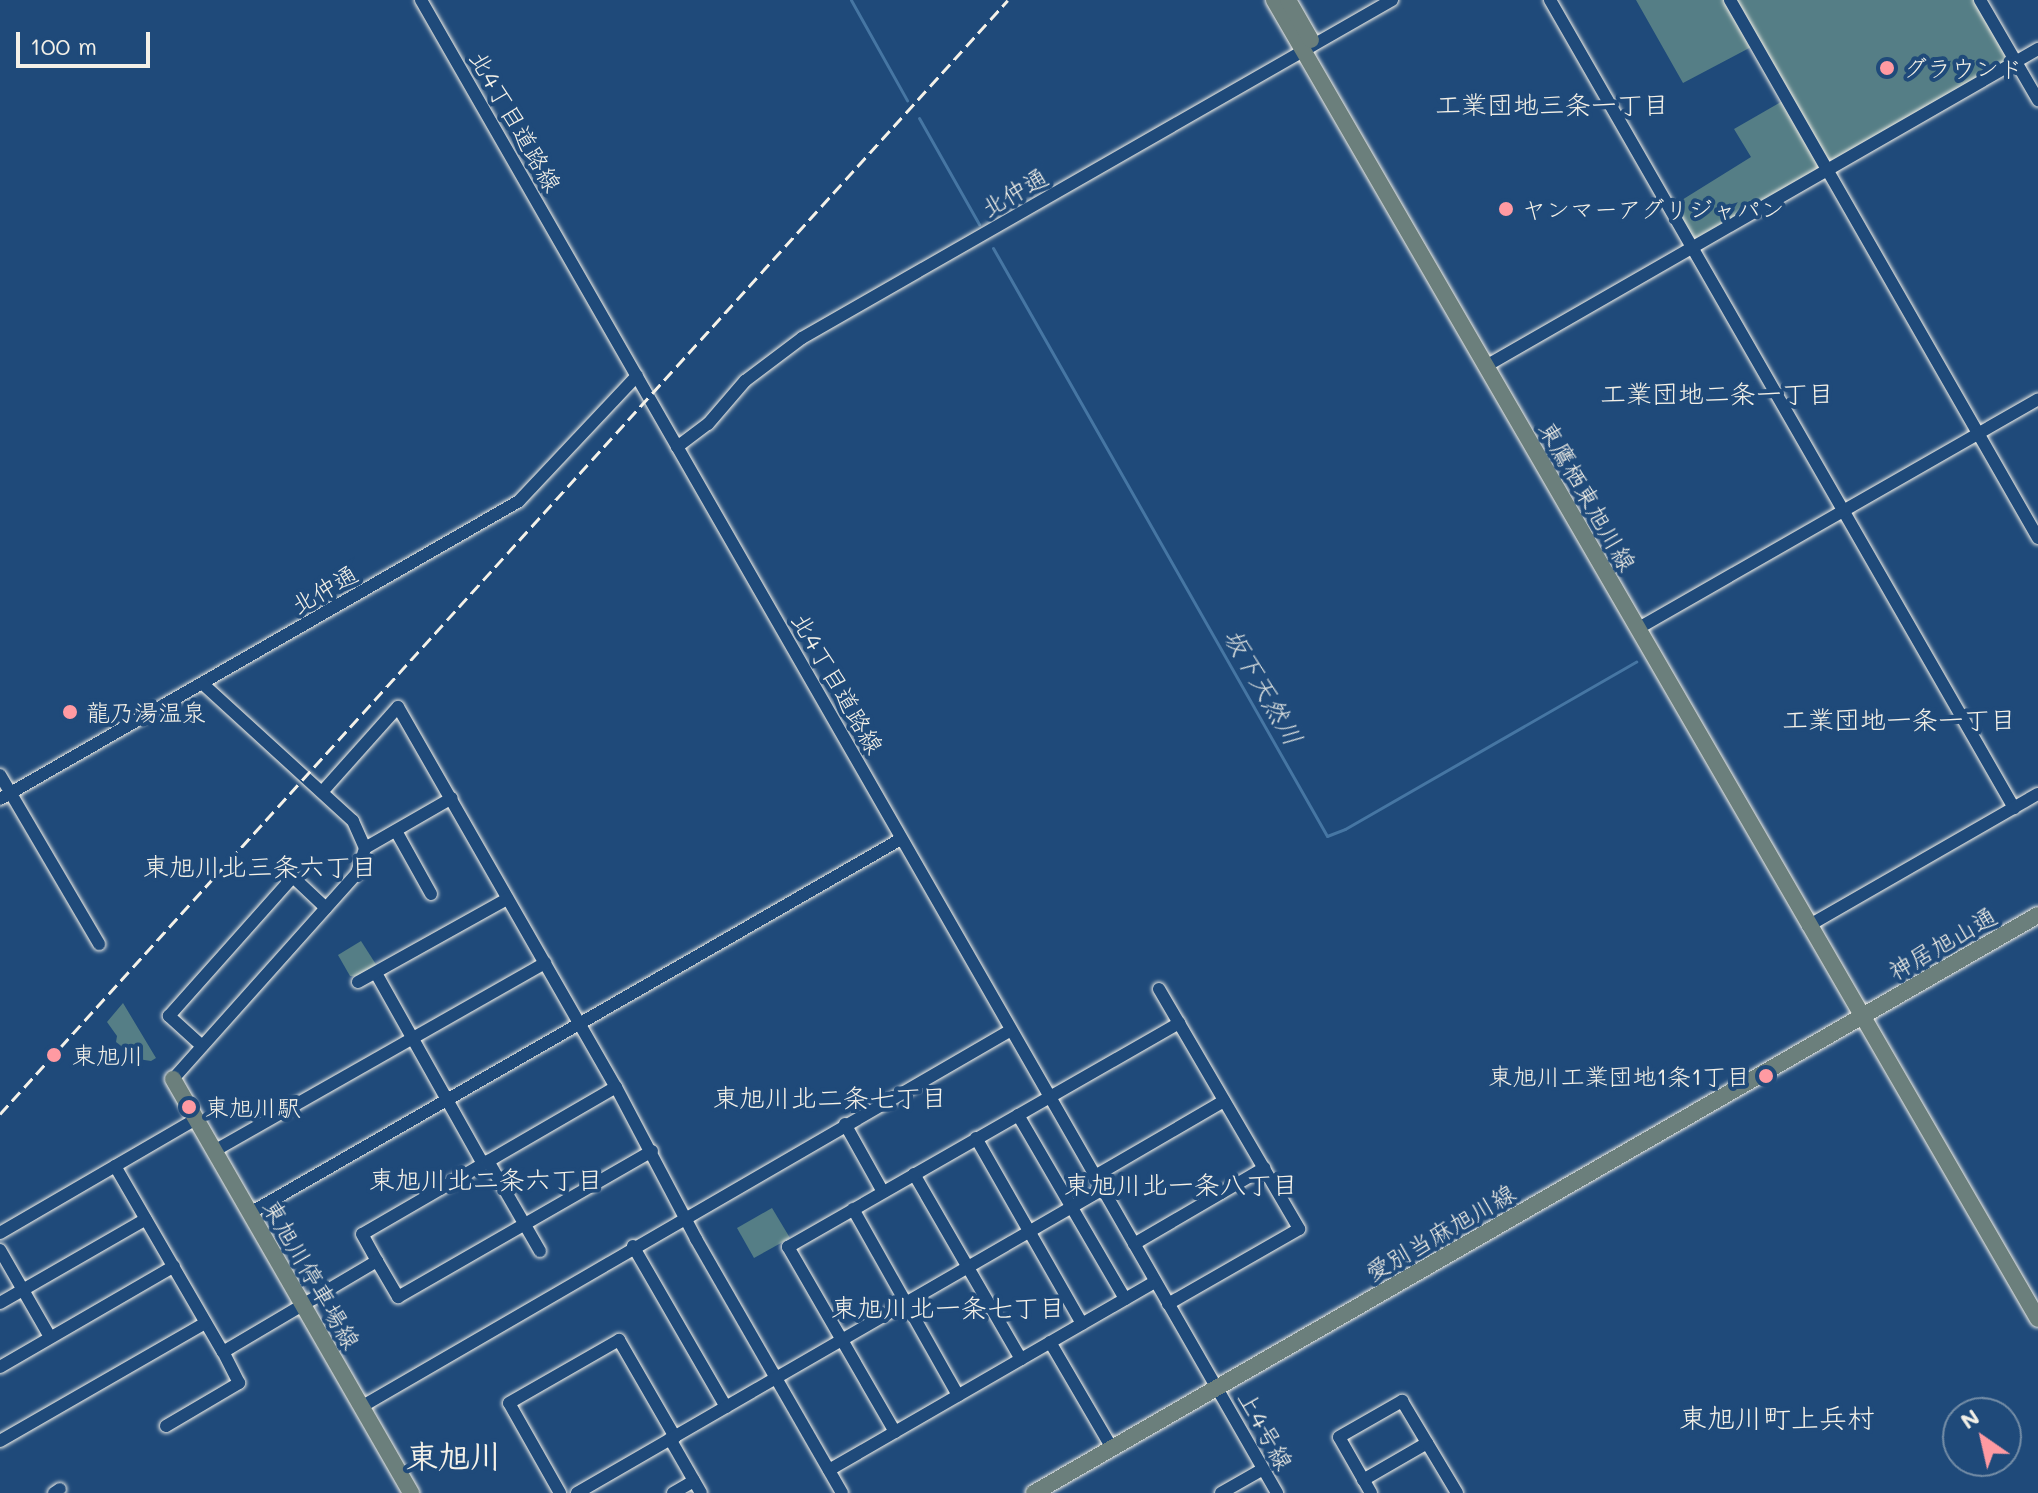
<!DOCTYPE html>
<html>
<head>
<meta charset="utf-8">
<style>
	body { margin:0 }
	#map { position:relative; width:2038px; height:1493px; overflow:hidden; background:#1f4a7a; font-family:Mali,"Klee One",sans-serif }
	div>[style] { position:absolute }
	.green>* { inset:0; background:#557e86 }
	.stream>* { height:3px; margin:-1.5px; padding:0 1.5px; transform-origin:1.5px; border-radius:1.5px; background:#4676a3 }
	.roads { filter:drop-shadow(0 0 2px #f4f1e8) drop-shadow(0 0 2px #f4f1e8) }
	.minor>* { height:12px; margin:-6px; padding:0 6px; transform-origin:6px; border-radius:6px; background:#1f4a7a }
	.major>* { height:16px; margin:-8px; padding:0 8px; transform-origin:8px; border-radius:8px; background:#6b7f7c }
	.rail>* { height:3px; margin-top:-1.5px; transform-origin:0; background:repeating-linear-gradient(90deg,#f4f1e8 0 12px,transparent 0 18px) }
	.dots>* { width:22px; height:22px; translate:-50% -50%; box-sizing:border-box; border:4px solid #1f4a7a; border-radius:50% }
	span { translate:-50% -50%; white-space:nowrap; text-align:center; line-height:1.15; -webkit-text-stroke:8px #1f4a7a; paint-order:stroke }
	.poi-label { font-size:24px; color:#f4f1e8 }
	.left { translate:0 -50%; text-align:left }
	.right { translate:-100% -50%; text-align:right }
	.street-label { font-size:24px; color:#f4f1e8 }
	.neighbourhood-label { font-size:26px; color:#f4f1e8 }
	.water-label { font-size:26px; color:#dadfde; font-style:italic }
	.quarter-label { font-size:28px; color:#f4f1e8 }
	.district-label { font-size:32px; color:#f4f1e8; font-weight:700 }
	.north { position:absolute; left:1942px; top:1397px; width:80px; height:80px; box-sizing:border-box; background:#1f4a7a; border:2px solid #748da6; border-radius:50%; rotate:326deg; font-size:22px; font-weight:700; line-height:32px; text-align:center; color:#f4f1e8 }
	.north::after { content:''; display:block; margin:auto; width:28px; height:36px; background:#ff9aa2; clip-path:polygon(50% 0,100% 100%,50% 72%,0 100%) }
	.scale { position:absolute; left:16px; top:32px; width:134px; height:36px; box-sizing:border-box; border:4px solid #f4f1e8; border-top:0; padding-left:10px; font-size:24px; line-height:28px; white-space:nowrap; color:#f4f1e8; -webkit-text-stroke:6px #1f4a7a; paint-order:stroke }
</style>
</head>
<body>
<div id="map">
	<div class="green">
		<div style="clip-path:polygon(1636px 0,1980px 0,2005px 44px,2005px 68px,1698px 245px,1669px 208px,1751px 157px,1734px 129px,1786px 99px,1755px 45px,1683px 83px)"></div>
		<div style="clip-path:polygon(361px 941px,377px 966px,358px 977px,350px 976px,338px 955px)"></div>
		<div style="clip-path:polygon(123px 1003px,156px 1058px,151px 1061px,138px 1059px,116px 1042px,117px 1036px,107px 1022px)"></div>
		<div style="clip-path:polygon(772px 1208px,790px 1238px,754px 1258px,737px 1228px)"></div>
	</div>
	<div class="stream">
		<div style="left:851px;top:0;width:115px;rotate:60.8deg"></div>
		<div style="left:919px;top:118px;width:122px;rotate:60.5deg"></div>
		<div style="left:993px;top:248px;width:676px;rotate:60.4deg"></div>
		<div style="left:1327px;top:836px;width:19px;rotate:-21deg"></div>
		<div style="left:1345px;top:829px;width:336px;rotate:-29.9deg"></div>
	</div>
	<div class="roads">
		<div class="minor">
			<div style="left:421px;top:0;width:1721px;rotate:60.17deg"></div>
			<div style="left:1550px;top:0;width:932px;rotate:60.13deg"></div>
			<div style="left:1730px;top:0;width:620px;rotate:60.21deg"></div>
			<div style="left:1980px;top:0;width:116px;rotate:59.9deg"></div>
			<div style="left:1486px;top:366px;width:637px;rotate:-29.87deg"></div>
			<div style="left:677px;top:447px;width:39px;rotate:-37deg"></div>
			<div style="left:708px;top:424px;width:57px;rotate:-49.3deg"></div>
			<div style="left:745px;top:381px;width:71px;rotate:-37deg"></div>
			<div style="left:802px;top:338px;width:680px;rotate:-29.81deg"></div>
			<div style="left:1637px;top:629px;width:462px;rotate:-29.8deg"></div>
			<div style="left:0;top:775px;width:196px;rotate:59.6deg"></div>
			<div style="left:322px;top:792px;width:114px;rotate:-48.2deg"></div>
			<div style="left:398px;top:707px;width:438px;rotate:60.2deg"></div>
			<div style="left:616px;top:1087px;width:172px;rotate:62.2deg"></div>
			<div style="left:696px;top:1239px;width:293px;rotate:60.1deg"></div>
			<div style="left:0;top:799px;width:598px;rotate:-29.86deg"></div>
			<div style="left:519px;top:501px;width:172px;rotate:-46.7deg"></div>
			<div style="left:396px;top:831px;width:72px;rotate:60.9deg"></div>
			<div style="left:365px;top:848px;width:100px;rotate:-29.9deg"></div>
			<div style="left:1808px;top:926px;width:265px;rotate:-29.9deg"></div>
			<div style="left:377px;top:975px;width:217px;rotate:60.7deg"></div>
			<div style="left:358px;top:982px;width:171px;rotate:-29.1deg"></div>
			<div style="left:1159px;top:989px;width:278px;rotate:59.7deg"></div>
			<div style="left:1299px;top:1229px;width:151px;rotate:150.2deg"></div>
			<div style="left:202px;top:1046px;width:45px;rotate:-137.7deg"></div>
			<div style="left:169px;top:1016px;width:186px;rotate:-48.3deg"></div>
			<div style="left:293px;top:877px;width:45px;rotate:43.2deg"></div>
			<div style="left:173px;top:1079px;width:276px;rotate:-48.2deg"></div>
			<div style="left:357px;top:873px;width:26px;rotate:-72deg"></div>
			<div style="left:365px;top:848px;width:30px;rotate:-114deg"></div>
			<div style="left:353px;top:821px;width:203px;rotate:-137.6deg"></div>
			<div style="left:616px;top:1087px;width:293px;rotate:149.9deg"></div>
			<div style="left:362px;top:1234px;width:31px;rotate:61deg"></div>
			<div style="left:377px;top:1261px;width:42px;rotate:59.7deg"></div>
			<div style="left:398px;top:1297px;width:293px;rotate:-29.9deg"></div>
			<div style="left:1018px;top:1115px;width:213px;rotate:59.8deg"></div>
			<div style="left:845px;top:1124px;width:78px;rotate:60.8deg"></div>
			<div style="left:976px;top:1138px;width:214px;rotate:60.3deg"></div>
			<div style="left:214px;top:1151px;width:381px;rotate:-29.6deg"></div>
			<div style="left:488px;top:1161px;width:104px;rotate:60deg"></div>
			<div style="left:115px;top:1166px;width:215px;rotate:59.9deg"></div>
			<div style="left:223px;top:1352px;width:179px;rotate:-30.6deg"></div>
			<div style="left:914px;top:1174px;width:214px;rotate:60deg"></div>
			<div style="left:1095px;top:1176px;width:149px;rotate:-30.2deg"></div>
			<div style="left:853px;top:1209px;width:214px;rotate:60.6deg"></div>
			<div style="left:250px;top:1213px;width:751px;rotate:-29.88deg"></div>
			<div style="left:0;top:1233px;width:227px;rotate:-30.2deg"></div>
			<div style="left:1134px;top:1244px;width:151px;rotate:-30.3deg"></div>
			<div style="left:633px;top:1246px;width:186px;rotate:60deg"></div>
			<div style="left:0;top:1250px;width:100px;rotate:60.1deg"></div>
			<div style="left:0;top:1303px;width:168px;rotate:-29.9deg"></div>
			<div style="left:1050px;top:1342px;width:123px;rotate:59.7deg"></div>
			<div style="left:0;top:1367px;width:201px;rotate:-30.1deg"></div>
			<div style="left:361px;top:1407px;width:751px;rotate:-30.11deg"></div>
			<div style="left:166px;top:1426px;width:85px;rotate:-30.5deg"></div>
			<div style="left:239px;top:1383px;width:35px;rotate:-117deg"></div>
			<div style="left:895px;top:1432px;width:214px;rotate:-120deg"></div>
			<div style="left:788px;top:1247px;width:451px;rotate:-29.8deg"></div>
			<div style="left:670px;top:1439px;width:62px;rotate:60.1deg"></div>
			<div style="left:0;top:1441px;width:237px;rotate:-29.9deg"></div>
			<div style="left:829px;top:1470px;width:376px;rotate:-30deg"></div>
			<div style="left:1363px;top:1480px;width:74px;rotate:-30deg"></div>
			<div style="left:54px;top:1493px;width:7px;rotate:-34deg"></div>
			<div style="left:560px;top:1493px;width:103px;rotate:-119.5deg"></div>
			<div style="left:509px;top:1403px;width:127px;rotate:-29.8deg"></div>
			<div style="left:619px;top:1340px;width:112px;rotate:60deg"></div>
			<div style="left:577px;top:1493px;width:608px;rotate:-30.03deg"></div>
			<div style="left:673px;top:1493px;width:24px;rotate:-30deg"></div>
			<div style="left:1221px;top:1493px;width:48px;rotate:-29.7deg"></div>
			<div style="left:1371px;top:1493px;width:64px;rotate:-119.7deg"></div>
			<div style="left:1339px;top:1437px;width:73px;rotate:-29.7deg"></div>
			<div style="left:1402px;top:1401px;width:107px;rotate:59.1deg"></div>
		</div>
		<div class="major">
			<div style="left:1274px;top:0;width:1524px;rotate:59.92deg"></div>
			<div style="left:1288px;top:0;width:46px;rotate:60.1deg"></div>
			<div style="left:173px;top:1079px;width:478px;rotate:60.1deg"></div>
			<div style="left:1034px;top:1493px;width:1158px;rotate:-29.93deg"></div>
		</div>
	</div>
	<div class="rail">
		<div style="left:0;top:1114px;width:1502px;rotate:-47.86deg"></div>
	</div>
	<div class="dots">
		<div style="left:1887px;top:68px;background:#ff9aa2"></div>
		<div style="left:1506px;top:209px;background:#ff9aa2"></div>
		<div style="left:70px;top:712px;background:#ff9aa2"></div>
		<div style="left:54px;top:1055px;background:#ff9aa2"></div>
		<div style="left:1766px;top:1076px;background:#ff9aa2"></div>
		<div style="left:189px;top:1107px;background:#ff9aa2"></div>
	</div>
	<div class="poi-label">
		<span class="left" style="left:1903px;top:68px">グラウンド</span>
		<span class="left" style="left:1522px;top:209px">ヤンマーアグリジャパン</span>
		<span class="left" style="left:86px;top:712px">龍乃湯温泉</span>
		<span class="left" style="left:72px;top:1055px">東旭川</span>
		<span class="right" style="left:1750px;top:1076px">東旭川工業団地1条1丁目</span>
		<span class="left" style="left:205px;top:1107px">東旭川駅</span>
	</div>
	<div class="street-label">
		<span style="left:516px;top:121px;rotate:60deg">北4丁目道路線</span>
		<span style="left:1014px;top:192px;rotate:-30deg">北仲通</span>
		<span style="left:1588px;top:496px;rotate:60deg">東鷹栖東旭川線</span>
		<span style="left:324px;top:589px;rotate:-30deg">北仲通</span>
		<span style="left:838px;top:683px;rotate:60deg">北4丁目道路線</span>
		<span style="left:1942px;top:943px;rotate:-30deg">神居旭山通</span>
		<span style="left:1440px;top:1232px;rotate:-30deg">愛別当麻旭川線</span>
		<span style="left:312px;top:1274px;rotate:60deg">東旭川停車場線</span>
		<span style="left:1266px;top:1430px;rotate:61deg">上4号線</span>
	</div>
	<div class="neighbourhood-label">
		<span style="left:1552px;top:105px">工業団地三条一丁目</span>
		<span style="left:1717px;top:394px">工業団地二条一丁目</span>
		<span style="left:1899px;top:720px">工業団地一条一丁目</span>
		<span style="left:260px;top:867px">東旭川北三条六丁目</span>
		<span style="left:830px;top:1098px">東旭川北二条七丁目</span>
		<span style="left:486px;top:1180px">東旭川北二条六丁目</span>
		<span style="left:1181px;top:1185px">東旭川北一条八丁目</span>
		<span style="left:948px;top:1308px">東旭川北一条七丁目</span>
	</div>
	<div class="water-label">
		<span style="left:1263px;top:687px;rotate:60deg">坂下天然川</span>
	</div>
	<div class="quarter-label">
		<span style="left:1777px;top:1417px">東旭川町上兵村</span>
	</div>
	<div class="district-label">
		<span style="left:454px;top:1455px">東旭川</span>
	</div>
	<div class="north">N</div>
	<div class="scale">100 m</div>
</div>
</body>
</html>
